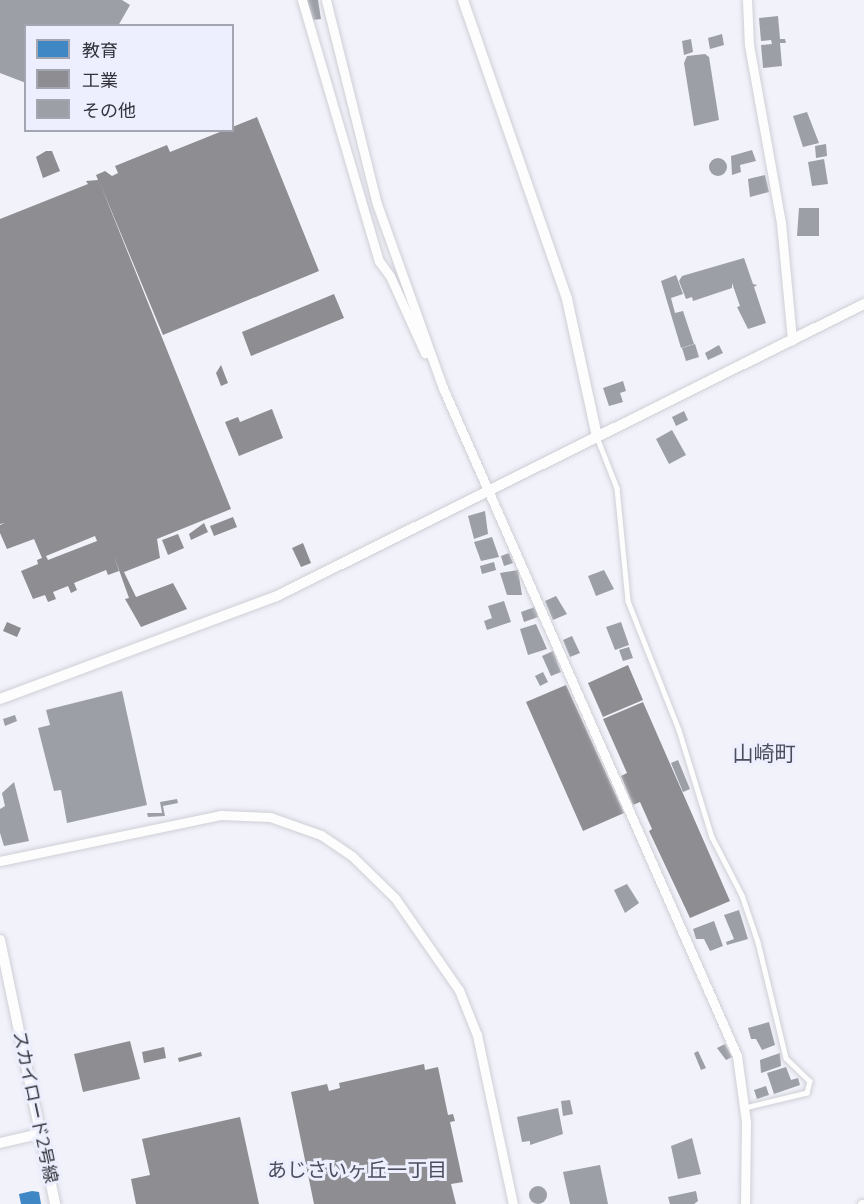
<!DOCTYPE html>
<html>
<head>
<meta charset="utf-8">
<style>
	body { margin:0 }
	#map { position:relative; width:864px; height:1204px; overflow:hidden; background:#f1f2fa; font-family:"Nunito Sans","Noto Sans JP",sans-serif }
	div>[style] { position:absolute }
	.schools>* { inset:0; background:#3f88c5 }
	.industry>* { inset:0; background:#8d8d92 }
	.building>* { inset:0; background:#9c9fa5 }
	.round { border-radius:50% }
	.roads { filter:drop-shadow(0 0 2px #cfcfd6) drop-shadow(0 0 2px #cfcfd6) }
	.service>* { height:4.5px; margin:-2.25px; padding:0 2.25px; transform-origin:2.25px; border-radius:2.25px; background:#fdfdfe }
	.minor>* { height:9px; margin:-4.5px; padding:0 4.5px; transform-origin:4.5px; border-radius:4.5px; background:#fdfdfe }
	.tertiary>* { height:10px; margin:-5px; padding:0 5px; transform-origin:5px; border-radius:5px; background:#fdfdfe }
	span { translate:-50% -50%; white-space:nowrap; text-align:center; line-height:1.15; -webkit-text-stroke:6px #edeffe; paint-order:stroke }
	.street-label { font-size:18px; color:#34353c }
	.neighbourhood-label { font-size:20px; color:#4b4d5d }
	.quarter-label { font-size:21px; color:#4b4d5d }
	.legend { position:absolute; left:24px; top:24px; width:210px; height:108px; box-sizing:border-box; background:#edeffe; border:2px solid #a3a5b0; margin:0; padding:8px 10px; list-style:none; font-size:18px; color:#34353c }
	.legend li { display:flex; align-items:center; gap:12px; height:30px }
	.legend b { width:30px; border:2px solid #a3a5b0 }
</style>
</head>
<body>
<div id="map">
	<div class="schools">
		<div style="clip-path:polygon(32px 1191px,39px 1192px,41px 1204px,21px 1204px,19px 1194px)"></div>
	</div>
	<div class="industry">
		<div style="clip-path:polygon(evenodd,257px 117px,319px 271px,163px 335px,99px 181px,231px 509px,157px 539px,160px 558px,124px 572px,136px 597px,173px 583px,187px 609px,141px 627px,125px 599px,129px 598px,114px 556px,119px 571px,108px 575px,106px 570px,74px 583px,77px 590px,71px 593px,68px 586px,53px 592px,56px 599px,48px 602px,45px 595px,33px 599px,21px 571px,38px 564px,37px 560px,42px 558px,34px 539px,7px 549px,0 533px,0 525px,5px 523px,0 524px,0 219px,88px 184px,86px 181px,98px 180px,96px 175px,105px 171px,112px 176px,118px 173px,115px 166px,167px 145px,170px 152px,257px 117px,95px 536px,97px 541px,48px 560px,46px 556px,95px 536px)"></div>
		<div style="clip-path:polygon(46px 151px,52px 151px,60px 171px,43px 178px,36px 157px)"></div>
		<div style="clip-path:polygon(334px 294px,344px 318px,251px 356px,242px 332px)"></div>
		<div style="clip-path:polygon(221px 365px,228px 383px,221px 386px,216px 373px)"></div>
		<div style="clip-path:polygon(272px 409px,283px 438px,239px 456px,225px 422px,238px 417px,240px 422px)"></div>
		<div style="clip-path:polygon(233px 517px,237px 527px,214px 536px,210px 526px)"></div>
		<div style="clip-path:polygon(204px 523px,208px 532px,191px 540px,189px 534px)"></div>
		<div style="clip-path:polygon(178px 534px,184px 548px,168px 555px,162px 540px)"></div>
		<div style="clip-path:polygon(303px 543px,311px 563px,301px 567px,292px 548px)"></div>
		<div style="clip-path:polygon(7px 622px,21px 628px,17px 637px,3px 631px)"></div>
		<div style="clip-path:polygon(628px 665px,643px 700px,603px 717px,588px 683px)"></div>
		<div style="clip-path:polygon(566px 685px,624px 813px,583px 831px,526px 702px)"></div>
		<div style="clip-path:polygon(643px 702px,730px 901px,690px 918px,649px 831px,652px 829px,640px 802px,633px 805px,621px 776px,627px 773px,603px 719px)"></div>
		<div style="clip-path:polygon(130px 1041px,140px 1079px,83px 1092px,74px 1054px)"></div>
		<div style="clip-path:polygon(164px 1047px,166px 1058px,144px 1063px,142px 1052px)"></div>
		<div style="clip-path:polygon(201px 1052px,202px 1056px,179px 1062px,178px 1058px)"></div>
		<div style="clip-path:polygon(424px 1064px,425px 1070px,438px 1067px,448px 1115px,453px 1114px,455px 1121px,450px 1122px,463px 1182px,451px 1184px,456px 1204px,314px 1204px,291px 1092px,327px 1084px,329px 1091px,340px 1088px,339px 1083px)"></div>
		<div style="clip-path:polygon(240px 1117px,259px 1204px,136px 1204px,131px 1179px,150px 1175px,142px 1139px)"></div>
	</div>
	<div class="building">
		<div style="clip-path:polygon(0 0,122px 0,130px 5px,118px 26px,26px 26px,26px 83px,0 73px)"></div>
		<div style="clip-path:polygon(305px 0,318px 0,321px 19px,313px 20px)"></div>
		<div style="clip-path:polygon(778px 16px,780px 39px,785px 39px,786px 43px,780px 43px,782px 66px,763px 68px,761px 45px,772px 44px,771px 40px,761px 41px,759px 18px)"></div>
		<div style="clip-path:polygon(722px 34px,724px 45px,710px 49px,708px 38px)"></div>
		<div style="clip-path:polygon(691px 39px,693px 52px,684px 55px,682px 41px)"></div>
		<div style="clip-path:polygon(705px 54px,709px 57px,719px 120px,694px 126px,684px 63px,687px 56px)"></div>
		<div style="clip-path:polygon(807px 112px,819px 143px,803px 147px,793px 116px)"></div>
		<div style="clip-path:polygon(826px 144px,827px 156px,816px 158px,815px 146px)"></div>
		<div style="clip-path:polygon(752px 150px,756px 161px,740px 165px,741px 172px,732px 175px,731px 156px)"></div>
		<div class="round" style="left:709px;top:158px;width:18px;height:18px"></div>
		<div style="clip-path:polygon(824px 159px,828px 184px,812px 186px,808px 162px)"></div>
		<div style="clip-path:polygon(765px 175px,769px 192px,750px 197px,748px 179px)"></div>
		<div style="clip-path:polygon(799px 208px,819px 208px,819px 236px,797px 236px)"></div>
		<div style="clip-path:polygon(744px 258px,753px 284px,757px 285px,754px 287px,766px 323px,748px 329px,737px 307px,740px 306px,732px 283px,732px 288px,693px 301px,692px 297px,686px 299px,679px 281px,682px 276px)"></div>
		<div style="clip-path:polygon(676px 275px,683px 294px,671px 298px,675px 313px,683px 311px,694px 344px,681px 348px,661px 281px)"></div>
		<div style="clip-path:polygon(695px 344px,699px 357px,686px 361px,682px 348px)"></div>
		<div style="clip-path:polygon(719px 345px,723px 353px,708px 360px,705px 353px)"></div>
		<div style="clip-path:polygon(623px 381px,626px 391px,620px 393px,623px 402px,609px 406px,603px 388px)"></div>
		<div style="clip-path:polygon(684px 411px,688px 420px,676px 426px,672px 417px)"></div>
		<div style="clip-path:polygon(672px 430px,686px 455px,669px 464px,656px 439px)"></div>
		<div style="clip-path:polygon(485px 511px,488px 534px,474px 539px,468px 516px)"></div>
		<div style="clip-path:polygon(492px 537px,499px 557px,481px 561px,474px 542px)"></div>
		<div style="clip-path:polygon(509px 553px,513px 563px,504px 566px,501px 556px)"></div>
		<div style="clip-path:polygon(494px 562px,496px 570px,482px 574px,480px 566px)"></div>
		<div style="clip-path:polygon(518px 570px,522px 595px,507px 595px,500px 573px)"></div>
		<div style="clip-path:polygon(604px 570px,614px 589px,596px 596px,588px 576px)"></div>
		<div style="clip-path:polygon(556px 596px,567px 614px,553px 620px,545px 601px)"></div>
		<div style="clip-path:polygon(504px 601px,511px 622px,487px 630px,484px 621px,492px 618px,488px 606px)"></div>
		<div style="clip-path:polygon(535px 607px,538px 617px,524px 622px,521px 612px)"></div>
		<div style="clip-path:polygon(621px 622px,629px 645px,615px 650px,606px 627px)"></div>
		<div style="clip-path:polygon(536px 624px,547px 649px,528px 655px,520px 629px)"></div>
		<div style="clip-path:polygon(572px 636px,580px 653px,570px 657px,563px 640px)"></div>
		<div style="clip-path:polygon(629px 647px,633px 658px,623px 661px,619px 650px)"></div>
		<div style="clip-path:polygon(553px 651px,561px 672px,551px 676px,542px 656px)"></div>
		<div style="clip-path:polygon(543px 672px,548px 682px,540px 686px,535px 676px)"></div>
		<div style="clip-path:polygon(122px 691px,147px 805px,67px 823px,61px 790px,54px 791px,38px 728px,50px 725px,46px 710px)"></div>
		<div style="clip-path:polygon(15px 715px,17px 721px,5px 726px,3px 719px)"></div>
		<div style="clip-path:polygon(678px 760px,690px 789px,683px 792px,671px 763px)"></div>
		<div style="clip-path:polygon(14px 782px,29px 841px,4px 846px,0 833px,0 809px,5px 806px,2px 793px)"></div>
		<div style="clip-path:polygon(177px 799px,178px 803px,163px 806px,165px 816px,148px 817px,147px 813px,162px 813px,160px 802px)"></div>
		<div style="clip-path:polygon(627px 884px,639px 903px,625px 913px,614px 890px)"></div>
		<div style="clip-path:polygon(739px 910px,748px 939px,727px 945px,726px 942px,734px 939px,724px 915px)"></div>
		<div style="clip-path:polygon(714px 921px,723px 946px,710px 951px,704px 939px,696px 939px,693px 929px)"></div>
		<div style="clip-path:polygon(769px 1022px,775px 1045px,762px 1050px,756px 1039px,751px 1039px,748px 1028px)"></div>
		<div style="clip-path:polygon(725px 1044px,732px 1057px,726px 1060px,717px 1048px)"></div>
		<div style="clip-path:polygon(698px 1051px,706px 1068px,701px 1070px,694px 1053px)"></div>
		<div style="clip-path:polygon(780px 1053px,781px 1066px,761px 1073px,760px 1060px)"></div>
		<div style="clip-path:polygon(786px 1067px,791px 1080px,798px 1078px,800px 1085px,774px 1094px,767px 1073px)"></div>
		<div style="clip-path:polygon(766px 1086px,769px 1095px,757px 1099px,754px 1090px)"></div>
		<div style="clip-path:polygon(570px 1100px,573px 1114px,563px 1116px,561px 1101px)"></div>
		<div style="clip-path:polygon(558px 1108px,563px 1134px,530px 1145px,530px 1141px,522px 1142px,517px 1117px)"></div>
		<div style="clip-path:polygon(692px 1138px,701px 1174px,678px 1179px,671px 1146px)"></div>
		<div style="clip-path:polygon(600px 1165px,608px 1204px,570px 1204px,563px 1172px)"></div>
		<div class="round" style="left:529px;top:1186px;width:18px;height:18px"></div>
		<div style="clip-path:polygon(696px 1191px,698px 1201px,694px 1204px,670px 1204px,668px 1197px)"></div>
	</div>
	<div class="roads">
		<div class="service">
			<div style="left:597px;top:437px;width:55px;rotate:68.6deg"></div>
			<div style="left:617px;top:488px;width:114px;rotate:84.4deg"></div>
			<div style="left:628px;top:601px;width:139px;rotate:68.4deg"></div>
			<div style="left:679px;top:730px;width:112px;rotate:72.9deg"></div>
			<div style="left:712px;top:837px;width:65px;rotate:62.7deg"></div>
			<div style="left:742px;top:895px;width:50px;rotate:71.2deg"></div>
			<div style="left:758px;top:942px;width:119px;rotate:76.4deg"></div>
			<div style="left:786px;top:1058px;width:33px;rotate:44deg"></div>
			<div style="left:810px;top:1081px;width:12px;rotate:104deg"></div>
			<div style="left:807px;top:1093px;width:64px;rotate:166.4deg"></div>
		</div>
		<div class="minor">
			<div style="left:302px;top:0;width:272px;rotate:73.6deg"></div>
			<div style="left:379px;top:261px;width:19px;rotate:54deg"></div>
			<div style="left:390px;top:276px;width:85px;rotate:65.6deg"></div>
			<div style="left:326px;top:0;width:210px;rotate:76deg"></div>
			<div style="left:377px;top:204px;width:195px;rotate:70.3deg"></div>
			<div style="left:443px;top:388px;width:730px;rotate:66.24deg"></div>
			<div style="left:737px;top:1056px;width:67px;rotate:82.2deg"></div>
			<div style="left:746px;top:1122px;width:82px;rotate:90.7deg"></div>
			<div style="left:747px;top:0;width:45px;rotate:87.5deg"></div>
			<div style="left:749px;top:45px;width:181px;rotate:79.8deg"></div>
			<div style="left:781px;top:223px;width:118px;rotate:84.6deg"></div>
			<div style="left:0;top:861px;width:226px;rotate:-11.8deg"></div>
			<div style="left:221px;top:815px;width:49px;rotate:2.3deg"></div>
			<div style="left:270px;top:817px;width:54px;rotate:19.4deg"></div>
			<div style="left:321px;top:835px;width:37px;rotate:34deg"></div>
			<div style="left:352px;top:856px;width:60px;rotate:44.3deg"></div>
			<div style="left:395px;top:898px;width:112px;rotate:55.2deg"></div>
			<div style="left:459px;top:990px;width:48px;rotate:68.2deg"></div>
			<div style="left:477px;top:1035px;width:173px;rotate:78deg"></div>
			<div style="left:862px;top:1204px;width:2px"></div>
		</div>
		<div class="tertiary">
			<div style="left:463px;top:0;width:317px;rotate:70.8deg"></div>
			<div style="left:567px;top:299px;width:141px;rotate:77.7deg"></div>
			<div style="left:0;top:699px;width:293px;rotate:-20.4deg"></div>
			<div style="left:275px;top:597px;width:658px;rotate:-26.45deg"></div>
			<div style="left:0;top:940px;width:270px;rotate:78.2deg"></div>
			<div style="left:0;top:1143px;width:40px;rotate:-13deg"></div>
		</div>
	</div>
	<div class="street-label">
		<span style="left:35px;top:1107px;rotate:78deg">スカイロード2号線</span>
	</div>
	<div class="neighbourhood-label">
		<span style="left:357px;top:1170px">あじさいヶ丘一丁目</span>
	</div>
	<div class="quarter-label">
		<span style="left:764px;top:754px">山崎町</span>
	</div>
	<ul class="legend">
	<li><b style="height:16px;background:#3f88c5"></b>教育</li>
	<li><b style="height:16px;background:#8d8d92"></b>工業</li>
	<li><b style="height:16px;background:#9c9fa5"></b>その他</li>
	</ul>
</div>
</body>
</html>
